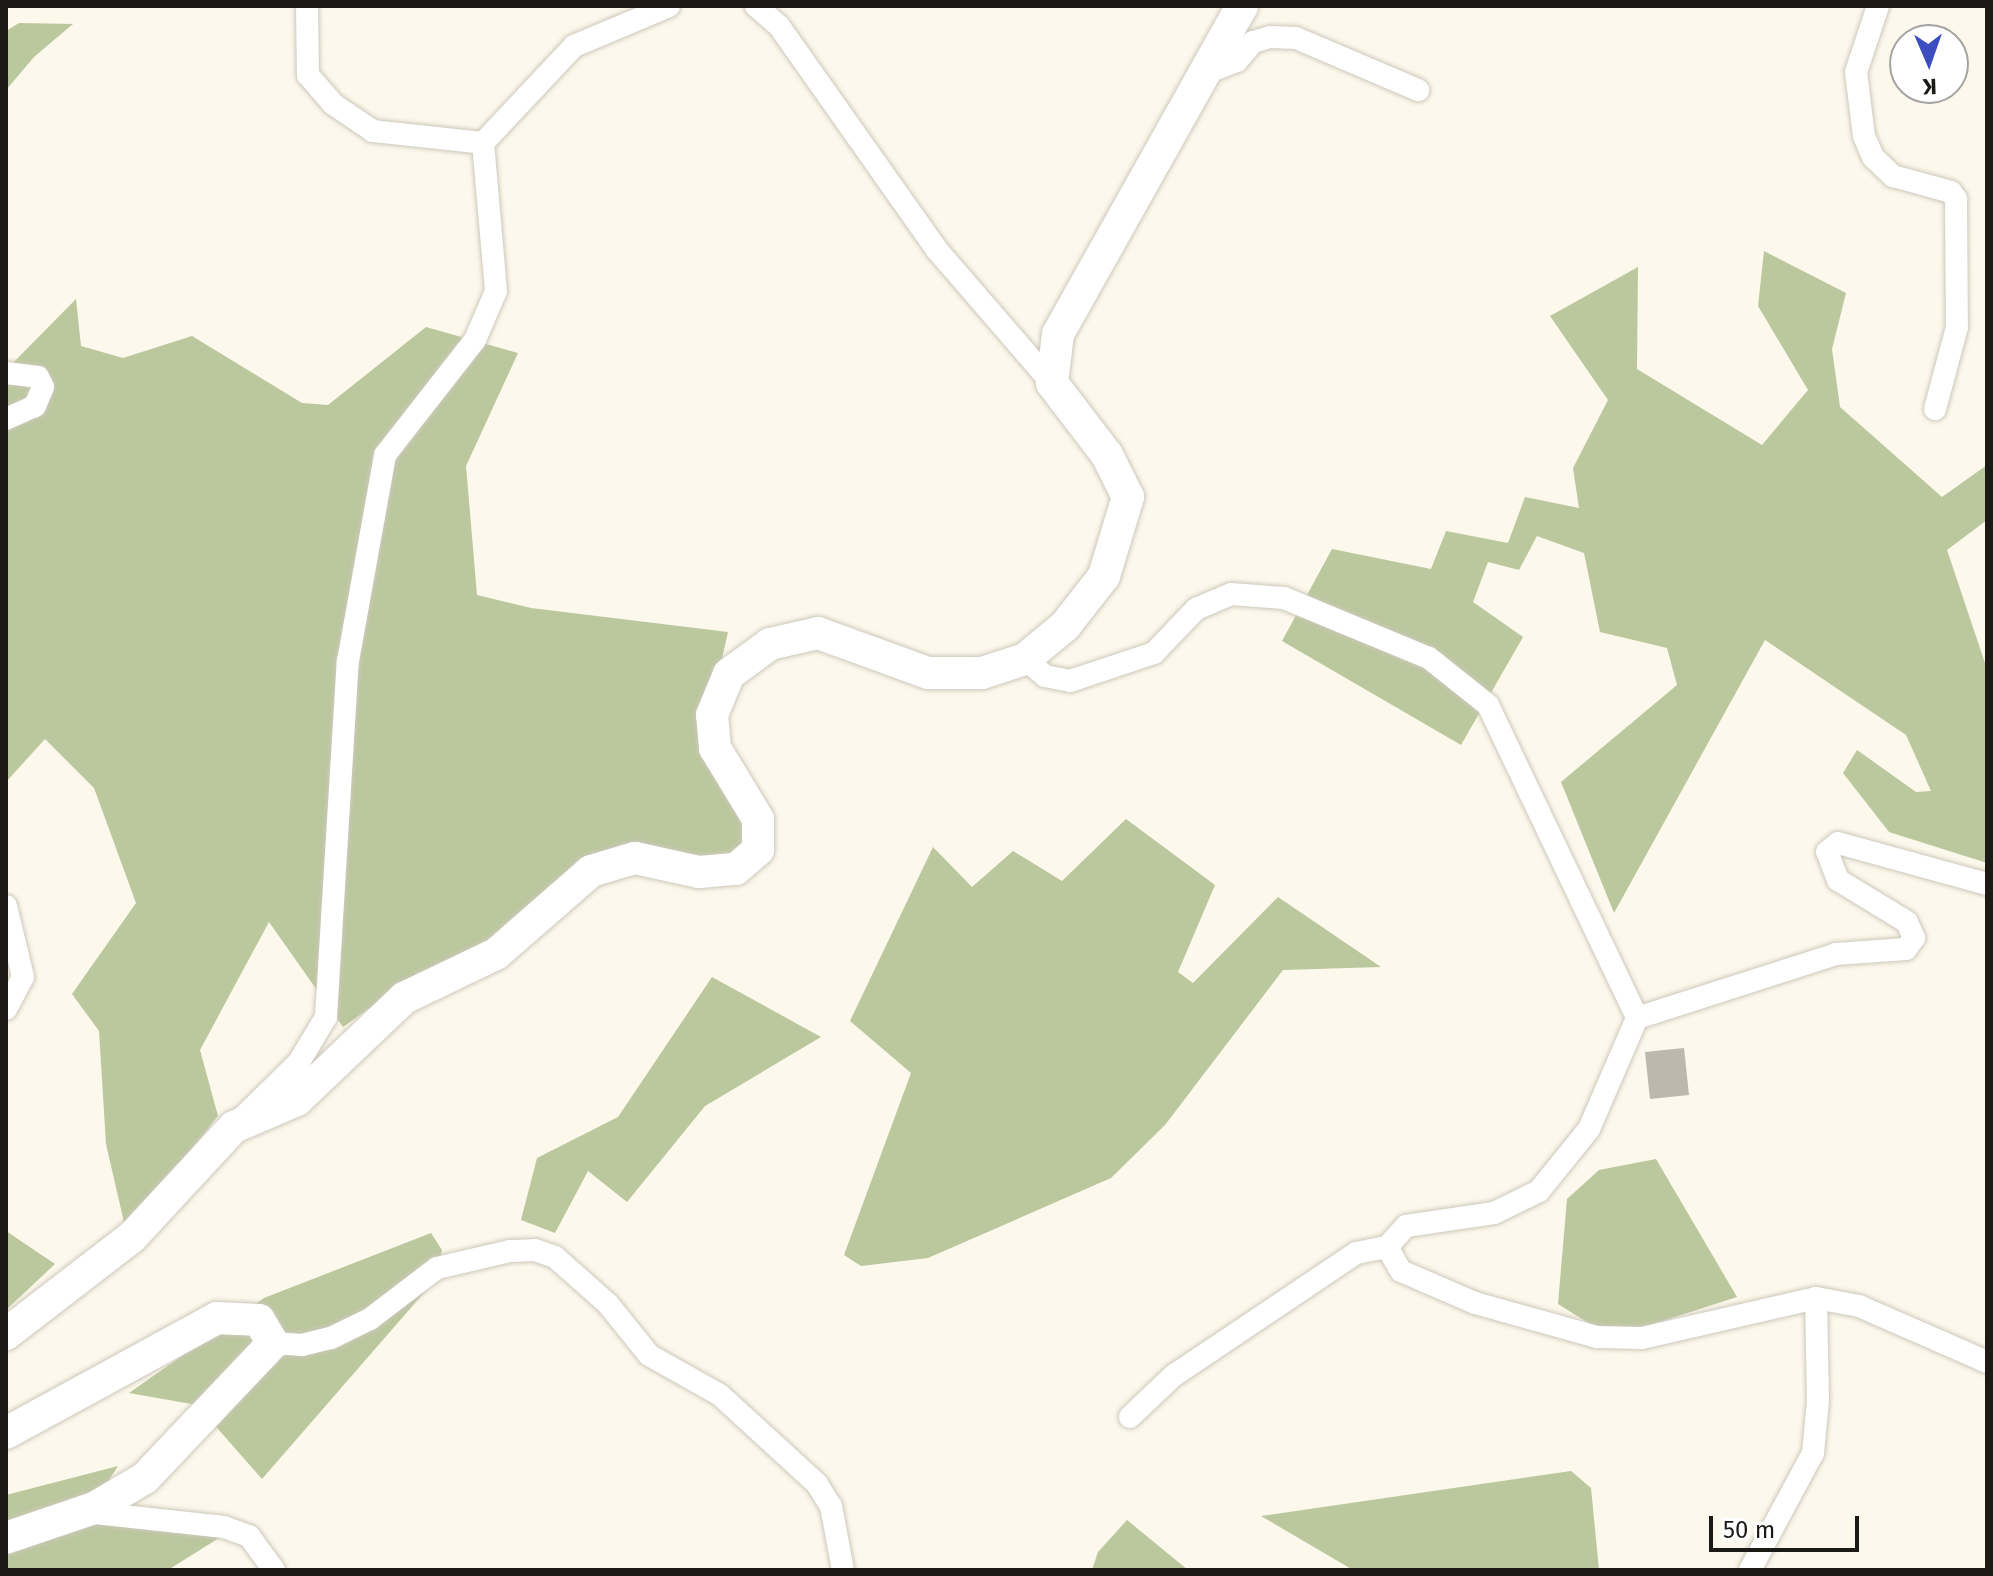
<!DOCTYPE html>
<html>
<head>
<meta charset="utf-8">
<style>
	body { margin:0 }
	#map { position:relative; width:1993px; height:1576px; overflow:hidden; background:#fcf8eb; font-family:"Fira Sans",sans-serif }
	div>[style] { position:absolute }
	.forest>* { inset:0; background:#bbc79d }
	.building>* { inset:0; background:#bcb8ab }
	.roads { filter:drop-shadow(0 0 2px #ccc8bb) drop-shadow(0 0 2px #ccc8bb) }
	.street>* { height:22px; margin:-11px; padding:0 11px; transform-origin:11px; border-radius:11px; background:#fff }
	.secondary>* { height:32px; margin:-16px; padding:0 16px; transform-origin:16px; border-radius:16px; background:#fff }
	span { translate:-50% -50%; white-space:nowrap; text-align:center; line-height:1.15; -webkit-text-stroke:6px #fff; paint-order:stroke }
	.frame { position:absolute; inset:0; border:8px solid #1c1a16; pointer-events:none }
	.north { position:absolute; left:1889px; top:24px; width:80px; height:80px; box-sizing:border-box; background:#fff; border:2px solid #a4a3a2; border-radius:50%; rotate:178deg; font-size:22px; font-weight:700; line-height:32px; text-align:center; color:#1c1a16 }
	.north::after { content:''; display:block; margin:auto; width:28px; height:36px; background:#3c4dc0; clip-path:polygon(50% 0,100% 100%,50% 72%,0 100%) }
	.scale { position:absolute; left:1709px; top:1516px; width:150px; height:36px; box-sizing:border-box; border:4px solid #1c1a16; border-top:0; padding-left:10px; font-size:24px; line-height:28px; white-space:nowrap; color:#1c1a16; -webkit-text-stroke:6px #fff; paint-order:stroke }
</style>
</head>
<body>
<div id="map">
	<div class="forest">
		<div style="clip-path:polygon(19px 23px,73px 24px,34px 57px,6px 90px,6px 31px)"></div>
		<div style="clip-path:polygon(1764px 251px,1846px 293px,1832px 349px,1840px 407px,1942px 497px,1987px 465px,1987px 520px,1947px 550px,1987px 669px,1987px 863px,1889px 832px,1843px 773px,1857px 750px,1916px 792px,1931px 791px,1906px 735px,1765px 640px,1614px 913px,1561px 782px,1677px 685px,1667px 648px,1600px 632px,1584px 553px,1537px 536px,1519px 570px,1488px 562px,1473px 602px,1523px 637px,1461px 745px,1282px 641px,1332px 549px,1431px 569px,1446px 531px,1508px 543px,1525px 497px,1579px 508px,1573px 468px,1608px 400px,1550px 316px,1638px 267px,1637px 369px,1762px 445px,1808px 390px,1758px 306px)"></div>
		<div style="clip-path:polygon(76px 299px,81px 346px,123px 358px,192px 336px,302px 403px,328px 405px,426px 327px,518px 353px,466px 466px,477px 595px,531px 608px,728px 632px,704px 738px,746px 819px,745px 849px,710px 861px,611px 853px,495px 942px,415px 976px,343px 1027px,269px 922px,200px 1050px,218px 1116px,126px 1231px,106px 1144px,99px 1031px,72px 994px,136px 903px,94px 788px,45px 739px,6px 782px,6px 370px)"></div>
		<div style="clip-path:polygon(1126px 819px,1215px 885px,1178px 972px,1193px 983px,1278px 897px,1381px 967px,1283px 970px,1165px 1125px,1111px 1178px,928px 1258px,861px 1266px,844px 1255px,911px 1073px,850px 1021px,933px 847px,972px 887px,1013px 851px,1062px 881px)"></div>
		<div style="clip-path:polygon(712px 977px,821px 1037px,705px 1106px,627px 1202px,588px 1171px,555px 1233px,521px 1220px,537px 1158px,618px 1117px)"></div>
		<div style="clip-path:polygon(1656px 1159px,1737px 1297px,1644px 1327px,1598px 1329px,1558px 1304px,1567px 1199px,1599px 1170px)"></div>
		<div style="clip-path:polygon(6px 1231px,55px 1264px,6px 1310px)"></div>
		<div style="clip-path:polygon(431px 1233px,442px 1250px,435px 1280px,262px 1479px,197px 1405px,129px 1393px,264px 1298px)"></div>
		<div style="clip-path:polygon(118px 1466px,82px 1522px,168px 1527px,219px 1538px,168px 1570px,6px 1570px,6px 1495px)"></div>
		<div style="clip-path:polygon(1571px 1471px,1591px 1488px,1599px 1570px,1353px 1570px,1261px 1516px)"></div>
		<div style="clip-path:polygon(1127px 1520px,1188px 1570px,1092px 1570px,1098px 1552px)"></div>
	</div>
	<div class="building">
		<div style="clip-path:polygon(1684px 1048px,1689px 1095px,1650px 1099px,1645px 1052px)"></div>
	</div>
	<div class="roads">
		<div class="street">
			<div style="left:307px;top:6px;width:69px;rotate:89.2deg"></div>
			<div style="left:308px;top:75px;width:38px;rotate:49deg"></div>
			<div style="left:333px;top:104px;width:48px;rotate:34deg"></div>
			<div style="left:373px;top:131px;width:111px;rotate:6.2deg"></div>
			<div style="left:756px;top:6px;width:30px;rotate:41deg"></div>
			<div style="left:779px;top:26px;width:274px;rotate:54.8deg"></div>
			<div style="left:937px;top:250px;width:176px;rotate:49.2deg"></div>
			<div style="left:1878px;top:6px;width:70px;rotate:108.4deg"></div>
			<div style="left:1856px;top:72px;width:64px;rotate:82.9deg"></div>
			<div style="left:1864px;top:136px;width:23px;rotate:67deg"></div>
			<div style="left:1873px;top:157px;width:28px;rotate:44deg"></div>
			<div style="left:1893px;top:176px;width:60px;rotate:15.4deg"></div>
			<div style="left:1951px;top:192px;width:9px;rotate:54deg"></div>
			<div style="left:1956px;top:199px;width:128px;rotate:89.6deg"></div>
			<div style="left:1957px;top:327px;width:85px;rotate:105deg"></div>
			<div style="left:1203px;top:74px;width:36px;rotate:-21deg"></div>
			<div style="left:1237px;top:61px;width:25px;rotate:-50deg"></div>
			<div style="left:1253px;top:42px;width:18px;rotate:-16deg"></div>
			<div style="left:1270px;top:37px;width:26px;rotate:2deg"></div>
			<div style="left:1296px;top:38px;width:133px;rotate:23.1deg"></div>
			<div style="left:6px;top:373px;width:32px;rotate:7deg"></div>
			<div style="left:38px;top:377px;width:11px;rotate:63deg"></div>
			<div style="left:43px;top:387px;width:21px;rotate:113deg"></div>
			<div style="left:35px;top:406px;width:32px;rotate:156deg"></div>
			<div style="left:1025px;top:659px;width:26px;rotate:40deg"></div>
			<div style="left:1045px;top:676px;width:25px;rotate:11deg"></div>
			<div style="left:1070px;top:681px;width:89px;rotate:-18.4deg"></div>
			<div style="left:1154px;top:653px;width:61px;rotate:-46.3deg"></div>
			<div style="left:1196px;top:609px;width:38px;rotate:-23deg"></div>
			<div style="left:1231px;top:594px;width:53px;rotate:4.3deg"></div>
			<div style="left:1284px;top:598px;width:157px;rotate:22.5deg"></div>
			<div style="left:1429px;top:658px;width:75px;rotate:38.5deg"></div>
			<div style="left:1488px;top:705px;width:347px;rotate:64.5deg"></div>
			<div style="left:1637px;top:1018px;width:121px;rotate:113.4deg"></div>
			<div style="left:1589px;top:1129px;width:80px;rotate:128.9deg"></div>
			<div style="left:1539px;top:1191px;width:50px;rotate:153.9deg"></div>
			<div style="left:1494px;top:1213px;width:89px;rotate:171.6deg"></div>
			<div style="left:1406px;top:1226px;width:28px;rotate:132deg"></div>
			<div style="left:1387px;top:1247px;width:28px;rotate:60deg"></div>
			<div style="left:1401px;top:1271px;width:81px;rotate:23.4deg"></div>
			<div style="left:1475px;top:1303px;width:127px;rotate:15.6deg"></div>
			<div style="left:1597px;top:1337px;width:45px;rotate:1.3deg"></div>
			<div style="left:1642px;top:1338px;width:179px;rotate:-12.9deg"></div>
			<div style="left:1816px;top:1298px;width:44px;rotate:10.5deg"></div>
			<div style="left:1859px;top:1306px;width:140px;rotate:23.6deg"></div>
			<div style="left:6px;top:906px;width:73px;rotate:76.5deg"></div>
			<div style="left:23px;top:977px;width:36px;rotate:118deg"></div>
			<div style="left:1637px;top:1018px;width:209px;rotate:-17.8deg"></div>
			<div style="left:1836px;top:954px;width:70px;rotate:-4.1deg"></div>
			<div style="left:1906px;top:949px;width:14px;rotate:-54deg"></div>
			<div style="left:1914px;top:938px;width:17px;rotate:-114deg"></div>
			<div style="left:1907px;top:922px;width:81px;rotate:-148.7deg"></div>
			<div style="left:1838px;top:880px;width:30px;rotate:-111deg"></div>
			<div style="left:1827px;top:852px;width:14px;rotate:-39deg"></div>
			<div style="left:1838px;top:843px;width:155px;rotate:15.4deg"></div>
			<div style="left:240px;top:1120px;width:83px;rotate:-44.5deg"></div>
			<div style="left:299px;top:1062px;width:52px;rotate:-59deg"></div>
			<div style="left:326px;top:1017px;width:357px;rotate:-86.5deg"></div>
			<div style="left:348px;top:661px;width:209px;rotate:-79.8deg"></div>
			<div style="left:385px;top:455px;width:146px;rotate:-52deg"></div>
			<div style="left:475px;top:340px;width:53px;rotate:-66.8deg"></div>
			<div style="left:496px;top:291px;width:149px;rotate:-95deg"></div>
			<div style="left:483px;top:143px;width:133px;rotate:-46.8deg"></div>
			<div style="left:574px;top:46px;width:103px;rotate:-22.8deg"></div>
			<div style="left:273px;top:1343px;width:29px;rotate:4deg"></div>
			<div style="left:302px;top:1345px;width:30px;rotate:-14deg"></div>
			<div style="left:331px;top:1338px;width:43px;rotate:-26deg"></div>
			<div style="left:370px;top:1319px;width:84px;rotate:-37.3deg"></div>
			<div style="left:437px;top:1268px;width:75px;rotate:-13.1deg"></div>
			<div style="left:510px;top:1251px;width:25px;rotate:-2deg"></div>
			<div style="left:535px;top:1250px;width:21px;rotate:19deg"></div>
			<div style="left:555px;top:1257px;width:71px;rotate:41.6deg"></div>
			<div style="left:608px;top:1304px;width:65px;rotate:51.2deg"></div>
			<div style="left:649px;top:1355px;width:81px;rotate:29.4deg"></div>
			<div style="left:720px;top:1395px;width:132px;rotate:42.5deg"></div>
			<div style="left:817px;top:1484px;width:26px;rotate:58deg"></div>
			<div style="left:831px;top:1506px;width:65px;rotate:79.4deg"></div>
			<div style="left:1130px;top:1417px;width:59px;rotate:-43.6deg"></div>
			<div style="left:1173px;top:1376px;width:220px;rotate:-33.9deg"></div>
			<div style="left:1356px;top:1253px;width:32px;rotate:-11deg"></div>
			<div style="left:86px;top:1512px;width:139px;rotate:6.2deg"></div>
			<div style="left:224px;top:1527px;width:27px;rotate:20deg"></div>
			<div style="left:249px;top:1536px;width:42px;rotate:53.7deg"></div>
			<div style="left:1750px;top:1570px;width:133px;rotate:-61.7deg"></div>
			<div style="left:1813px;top:1453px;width:52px;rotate:-84.5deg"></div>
			<div style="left:1818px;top:1401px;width:103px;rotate:-91.1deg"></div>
		</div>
		<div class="secondary">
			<div style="left:6px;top:1334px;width:159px;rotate:-37.6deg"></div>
			<div style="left:132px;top:1237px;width:150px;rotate:-47.2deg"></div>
			<div style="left:234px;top:1127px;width:69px;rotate:-23.2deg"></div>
			<div style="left:297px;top:1100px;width:148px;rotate:-43.6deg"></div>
			<div style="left:404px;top:998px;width:102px;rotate:-25.6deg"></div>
			<div style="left:496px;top:954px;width:126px;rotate:-41.1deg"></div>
			<div style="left:591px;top:871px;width:46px;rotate:-16.5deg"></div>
			<div style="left:635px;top:858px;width:66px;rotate:12.3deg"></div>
			<div style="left:699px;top:872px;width:37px;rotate:-5deg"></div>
			<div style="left:736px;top:869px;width:29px;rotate:-41deg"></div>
			<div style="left:758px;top:850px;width:31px;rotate:-90deg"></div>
			<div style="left:758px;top:819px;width:83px;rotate:-121.2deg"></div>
			<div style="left:715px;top:748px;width:33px;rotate:-95deg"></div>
			<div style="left:712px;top:715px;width:44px;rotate:-67.5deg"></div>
			<div style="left:729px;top:674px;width:51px;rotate:-36.2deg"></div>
			<div style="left:770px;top:644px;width:49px;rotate:-12.9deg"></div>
			<div style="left:818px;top:633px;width:117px;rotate:20deg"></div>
			<div style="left:928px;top:673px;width:54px"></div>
			<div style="left:982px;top:673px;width:45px;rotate:-18deg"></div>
			<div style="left:1025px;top:659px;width:52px;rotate:-39.5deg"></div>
			<div style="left:1065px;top:626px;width:63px;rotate:-52deg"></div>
			<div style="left:1104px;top:576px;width:83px;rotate:-73.1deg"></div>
			<div style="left:1128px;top:497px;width:47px;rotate:-116.6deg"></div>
			<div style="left:1107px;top:455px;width:91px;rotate:-127.4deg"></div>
			<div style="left:1052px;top:383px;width:49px;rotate:-83deg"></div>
			<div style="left:1058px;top:334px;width:376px;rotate:-60.7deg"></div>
			<div style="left:6px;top:1433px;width:240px;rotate:-28.6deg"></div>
			<div style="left:217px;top:1318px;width:42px;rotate:2.7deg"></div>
			<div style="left:259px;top:1320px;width:27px;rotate:59deg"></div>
			<div style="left:273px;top:1343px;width:186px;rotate:133.5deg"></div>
			<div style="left:145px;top:1478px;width:59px;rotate:149.5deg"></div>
			<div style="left:94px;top:1508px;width:93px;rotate:161.2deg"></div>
		</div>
	</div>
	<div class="frame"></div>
	<div class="north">K</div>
	<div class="scale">50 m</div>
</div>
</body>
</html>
